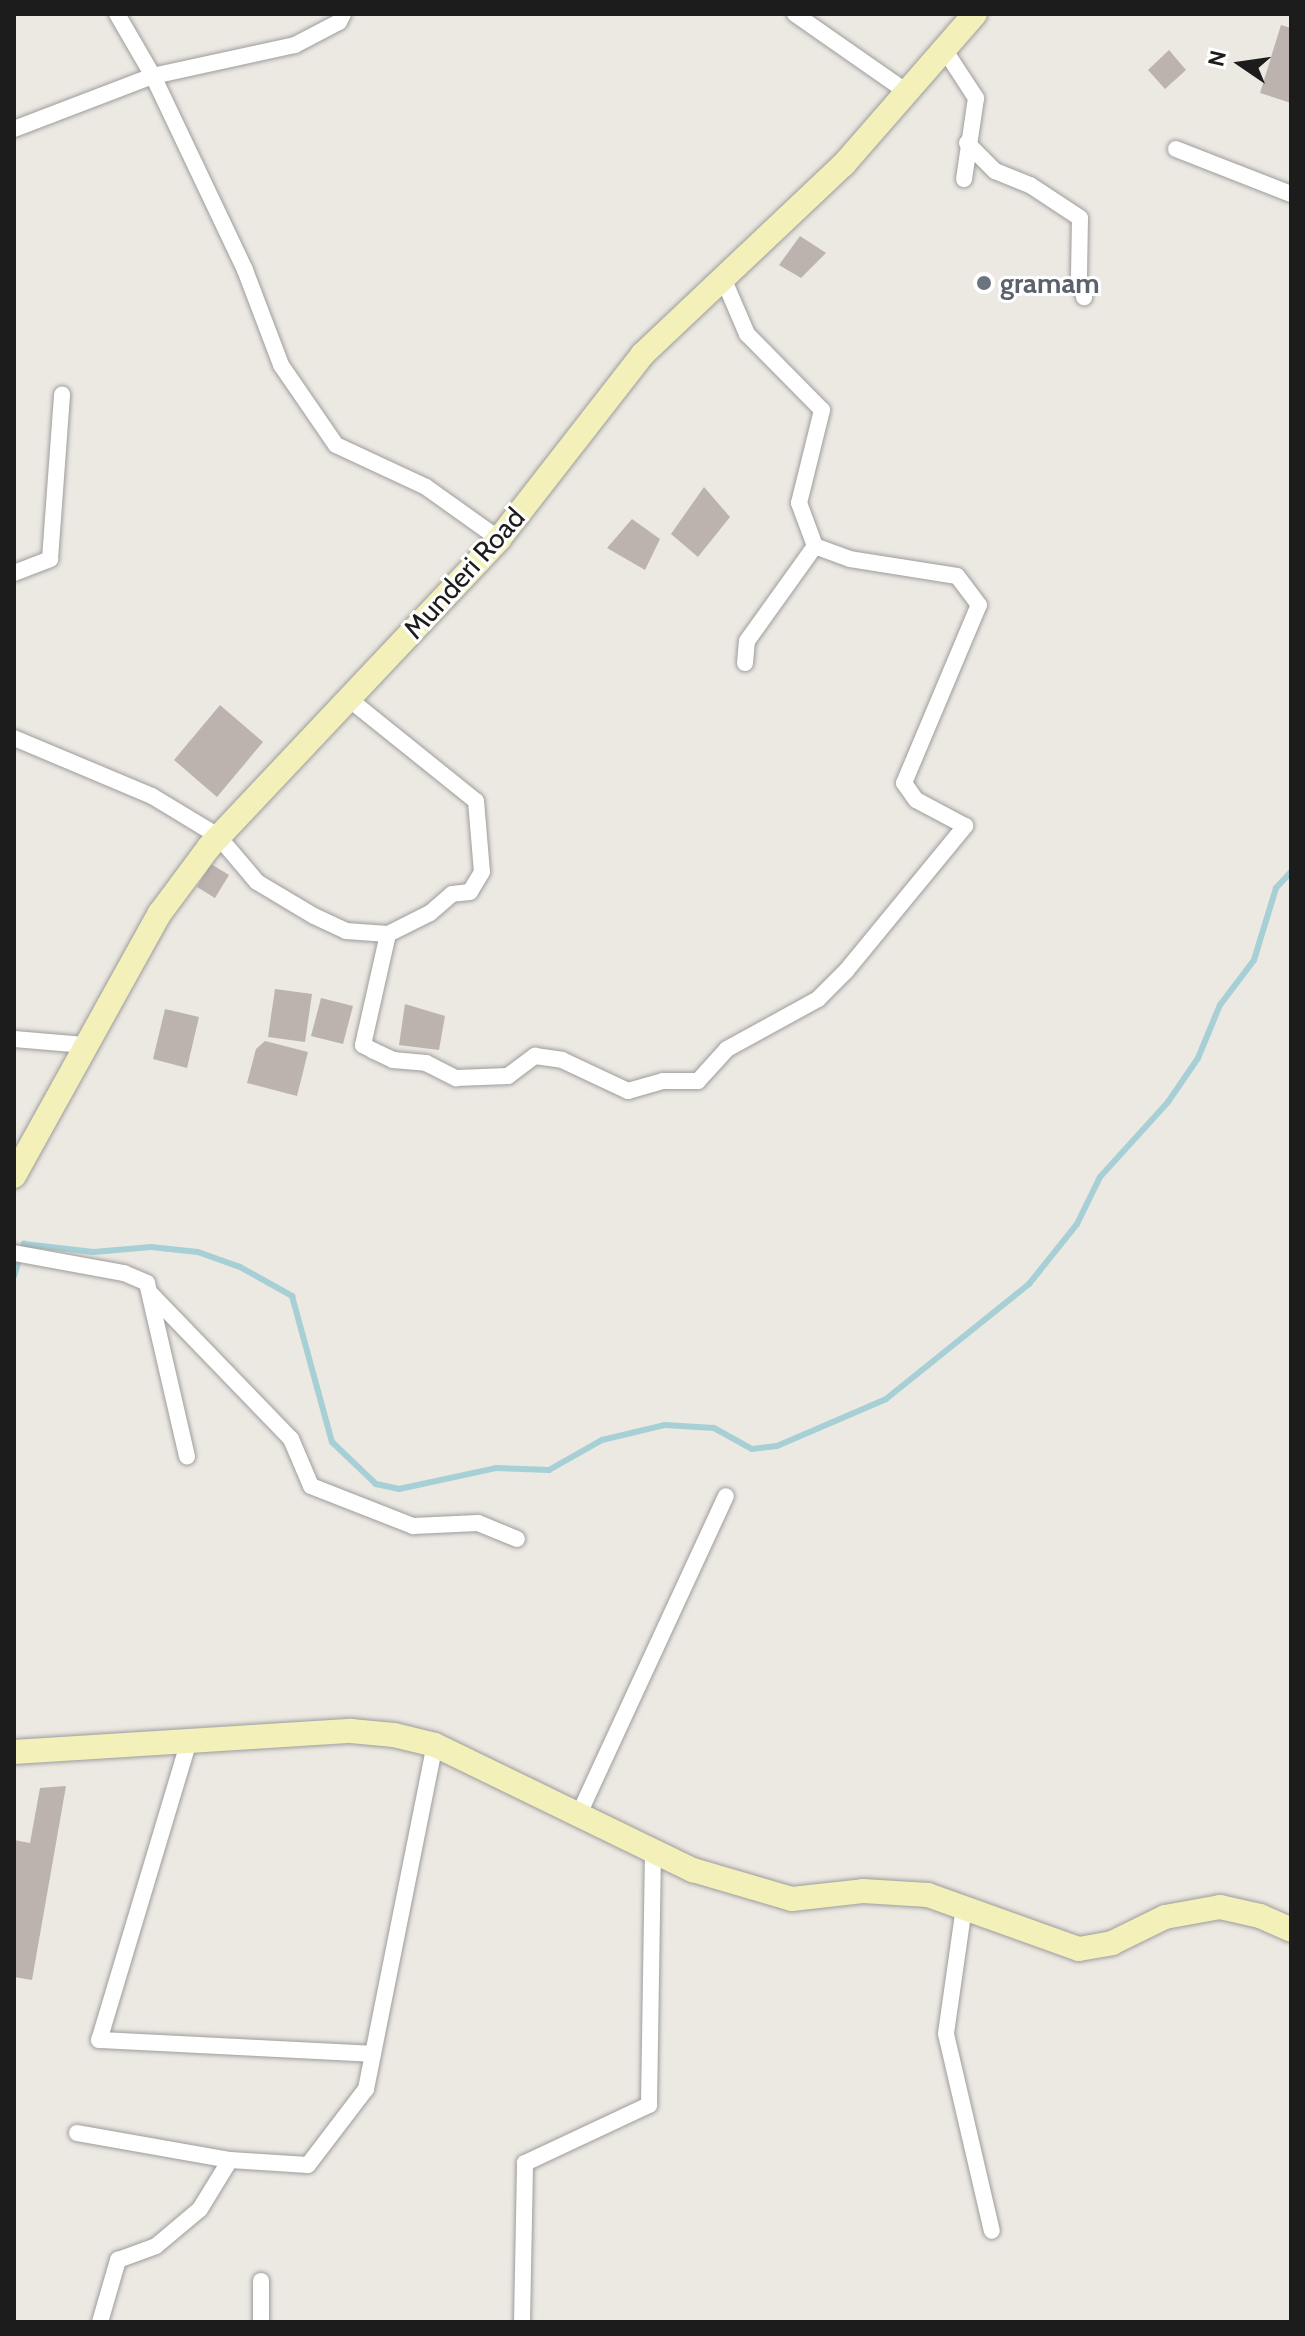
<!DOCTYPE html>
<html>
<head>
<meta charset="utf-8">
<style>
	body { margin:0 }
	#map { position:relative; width:1305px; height:2336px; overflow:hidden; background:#ece8e2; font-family:Cabin,sans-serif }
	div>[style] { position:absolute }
	.stream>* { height:6px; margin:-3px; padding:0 3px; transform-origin:3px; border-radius:3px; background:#a6d0d6 }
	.building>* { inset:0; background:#bcb3af }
	.roads { filter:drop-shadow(0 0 2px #9d9d9d) drop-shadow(0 0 2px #9d9d9d) }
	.minor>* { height:16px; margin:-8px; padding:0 8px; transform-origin:8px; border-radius:8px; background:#fff }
	.secondary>* { height:24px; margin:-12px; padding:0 12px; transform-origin:12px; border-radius:12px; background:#f3f1b9 }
	.dots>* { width:22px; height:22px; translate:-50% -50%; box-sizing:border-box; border:4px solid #fff; border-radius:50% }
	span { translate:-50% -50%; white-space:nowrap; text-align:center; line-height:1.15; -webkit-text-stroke:6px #fff; paint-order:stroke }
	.worship-label { font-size:28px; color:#5b616d; font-weight:700 }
	.left { translate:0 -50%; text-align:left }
	.street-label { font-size:28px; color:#1c1c1c }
	.frame { position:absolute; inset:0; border:16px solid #1c1c1c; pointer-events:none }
	.north { position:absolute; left:1201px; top:24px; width:80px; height:80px; -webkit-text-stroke:6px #fff; paint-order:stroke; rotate:283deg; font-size:22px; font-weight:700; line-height:32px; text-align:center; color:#1c1c1c }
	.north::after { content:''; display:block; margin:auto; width:28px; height:36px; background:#1c1c1c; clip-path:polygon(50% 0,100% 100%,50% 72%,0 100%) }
</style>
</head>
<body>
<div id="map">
	<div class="stream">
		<div style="left:14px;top:1276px;width:34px;rotate:-73deg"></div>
		<div style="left:24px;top:1244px;width:70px;rotate:6.5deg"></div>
		<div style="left:94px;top:1252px;width:57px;rotate:-5deg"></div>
		<div style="left:151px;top:1247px;width:47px;rotate:6.1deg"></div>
		<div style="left:198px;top:1252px;width:45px;rotate:19.7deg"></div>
		<div style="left:240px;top:1267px;width:60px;rotate:29.1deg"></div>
		<div style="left:292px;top:1296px;width:151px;rotate:74.7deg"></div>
		<div style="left:332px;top:1442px;width:61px;rotate:43.7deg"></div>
		<div style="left:376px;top:1484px;width:24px;rotate:12deg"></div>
		<div style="left:399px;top:1489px;width:99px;rotate:-12.2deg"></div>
		<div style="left:496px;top:1468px;width:53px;rotate:2.2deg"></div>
		<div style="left:549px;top:1470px;width:61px;rotate:-29.5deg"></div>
		<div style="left:602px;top:1440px;width:65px;rotate:-13.4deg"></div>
		<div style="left:665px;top:1425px;width:49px;rotate:3.5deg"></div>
		<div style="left:714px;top:1428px;width:43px;rotate:28.9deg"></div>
		<div style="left:752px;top:1449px;width:25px;rotate:-7deg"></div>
		<div style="left:777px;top:1446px;width:119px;rotate:-23.3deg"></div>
		<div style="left:886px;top:1399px;width:184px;rotate:-38.8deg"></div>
		<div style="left:1029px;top:1284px;width:77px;rotate:-51.3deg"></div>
		<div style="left:1077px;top:1224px;width:52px;rotate:-63.9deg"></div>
		<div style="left:1100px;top:1177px;width:101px;rotate:-47.8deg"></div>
		<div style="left:1168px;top:1102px;width:53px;rotate:-55.7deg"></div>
		<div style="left:1198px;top:1058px;width:57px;rotate:-67.5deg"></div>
		<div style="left:1220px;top:1005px;width:56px;rotate:-52.9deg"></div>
		<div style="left:1254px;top:960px;width:75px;rotate:-73deg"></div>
		<div style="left:1276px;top:888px;width:22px;rotate:-47deg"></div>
	</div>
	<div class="building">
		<div style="clip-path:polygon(1281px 25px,1291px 28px,1291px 103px,1260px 93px)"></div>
		<div style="clip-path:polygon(1169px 50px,1186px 70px,1165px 89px,1148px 70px)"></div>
		<div style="clip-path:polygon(800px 236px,826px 253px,801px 278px,779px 265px)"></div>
		<div style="clip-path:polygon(704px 487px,730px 517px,698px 557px,671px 534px)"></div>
		<div style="clip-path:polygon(632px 519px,660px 539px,645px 570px,607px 548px)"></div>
		<div style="clip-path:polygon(220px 705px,263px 742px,217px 797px,174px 760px)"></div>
		<div style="clip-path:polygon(211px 864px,229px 875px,215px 898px,197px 887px)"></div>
		<div style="clip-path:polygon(275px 989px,312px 994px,305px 1042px,268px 1037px)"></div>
		<div style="clip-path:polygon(321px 998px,353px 1006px,343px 1044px,311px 1036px)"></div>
		<div style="clip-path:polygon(405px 1004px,445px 1016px,439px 1050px,399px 1045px)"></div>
		<div style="clip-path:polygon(165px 1009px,199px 1017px,187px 1068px,153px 1059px)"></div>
		<div style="clip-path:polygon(265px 1041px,308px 1052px,297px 1096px,247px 1083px,256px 1049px)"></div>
		<div style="clip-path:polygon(66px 1786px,32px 1980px,14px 1977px,14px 1840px,30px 1843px,40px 1788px)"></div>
	</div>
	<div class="roads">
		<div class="minor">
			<div style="left:343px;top:14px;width:9px;rotate:117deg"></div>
			<div style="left:339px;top:22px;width:50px;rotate:152.4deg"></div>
			<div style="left:295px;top:45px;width:145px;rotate:167.7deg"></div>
			<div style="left:153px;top:76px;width:215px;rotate:64.6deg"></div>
			<div style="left:245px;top:270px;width:102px;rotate:69.2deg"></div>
			<div style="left:281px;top:365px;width:97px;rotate:55.5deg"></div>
			<div style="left:336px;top:445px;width:99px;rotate:25deg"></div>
			<div style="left:426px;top:487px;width:90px;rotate:35.5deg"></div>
			<div style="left:795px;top:14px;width:136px;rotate:34.9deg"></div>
			<div style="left:944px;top:49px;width:59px;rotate:56.9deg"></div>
			<div style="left:976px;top:98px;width:82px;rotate:98.4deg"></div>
			<div style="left:14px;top:129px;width:149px;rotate:-20.9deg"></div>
			<div style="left:153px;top:76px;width:72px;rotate:-120.1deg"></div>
			<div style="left:967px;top:143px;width:40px;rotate:45deg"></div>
			<div style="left:995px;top:171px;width:38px;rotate:22deg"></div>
			<div style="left:1030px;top:185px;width:60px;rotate:33.4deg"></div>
			<div style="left:1080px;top:218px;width:60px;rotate:91deg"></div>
			<div style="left:1079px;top:278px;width:20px;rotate:75deg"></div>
			<div style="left:1176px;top:149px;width:123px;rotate:21.4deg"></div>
			<div style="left:14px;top:573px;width:39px;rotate:-21deg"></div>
			<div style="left:50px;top:559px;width:165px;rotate:-85.8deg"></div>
			<div style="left:745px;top:663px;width:22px;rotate:-85deg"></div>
			<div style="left:747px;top:641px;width:117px;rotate:-54.4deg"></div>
			<div style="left:349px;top:699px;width:163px;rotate:38.8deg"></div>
			<div style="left:476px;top:801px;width:71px;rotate:85.2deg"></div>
			<div style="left:482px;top:872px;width:23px;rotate:121deg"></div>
			<div style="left:470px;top:892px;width:18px;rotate:174deg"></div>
			<div style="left:452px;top:894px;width:29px;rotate:139deg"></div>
			<div style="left:430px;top:913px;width:47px;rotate:153.4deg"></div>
			<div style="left:388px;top:934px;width:114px;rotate:102.7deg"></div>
			<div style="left:363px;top:1045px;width:13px;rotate:29deg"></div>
			<div style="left:374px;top:1051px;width:21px;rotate:25deg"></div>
			<div style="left:393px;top:1060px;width:33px;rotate:5deg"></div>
			<div style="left:426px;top:1063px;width:34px;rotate:27deg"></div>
			<div style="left:456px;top:1078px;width:52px;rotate:-2.2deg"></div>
			<div style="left:508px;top:1076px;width:34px;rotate:-37deg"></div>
			<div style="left:535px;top:1056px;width:27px;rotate:8deg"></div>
			<div style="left:562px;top:1060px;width:73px;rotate:25.2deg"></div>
			<div style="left:628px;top:1091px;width:36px;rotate:-16deg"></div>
			<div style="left:663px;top:1081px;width:35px"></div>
			<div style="left:698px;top:1081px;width:43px;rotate:-47.8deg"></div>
			<div style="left:727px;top:1049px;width:104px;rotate:-28.8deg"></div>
			<div style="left:818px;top:999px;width:40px;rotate:-45deg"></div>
			<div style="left:846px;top:971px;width:188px;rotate:-50.6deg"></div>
			<div style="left:965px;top:826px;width:55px;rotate:-152deg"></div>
			<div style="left:916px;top:800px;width:21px;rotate:-125deg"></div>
			<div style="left:904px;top:783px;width:193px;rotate:-67.2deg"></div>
			<div style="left:979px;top:605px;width:36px;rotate:-127deg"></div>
			<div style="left:957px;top:576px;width:108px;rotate:-171deg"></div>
			<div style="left:850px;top:559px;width:37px;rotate:-160deg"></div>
			<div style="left:815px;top:546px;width:46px;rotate:-110.4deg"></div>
			<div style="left:799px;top:503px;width:96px;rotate:-76.1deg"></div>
			<div style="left:822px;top:410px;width:107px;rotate:-134.6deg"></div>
			<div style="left:747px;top:334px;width:61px;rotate:-113.2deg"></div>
			<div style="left:14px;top:738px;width:150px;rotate:22.8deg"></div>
			<div style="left:152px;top:796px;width:77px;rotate:31.2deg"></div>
			<div style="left:218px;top:836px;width:60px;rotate:49.7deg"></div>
			<div style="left:257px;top:882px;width:66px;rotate:30.8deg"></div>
			<div style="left:314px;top:916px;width:35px;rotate:25deg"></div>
			<div style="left:346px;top:931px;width:42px;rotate:4.1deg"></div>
			<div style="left:14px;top:1039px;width:71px;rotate:4.8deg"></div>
			<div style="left:14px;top:1253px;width:112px;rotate:10.3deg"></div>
			<div style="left:124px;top:1273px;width:25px;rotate:23deg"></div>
			<div style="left:147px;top:1283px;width:178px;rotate:77deg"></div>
			<div style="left:150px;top:1293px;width:203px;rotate:46deg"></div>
			<div style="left:291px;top:1439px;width:51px;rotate:66.9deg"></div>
			<div style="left:311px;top:1486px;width:110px;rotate:21.4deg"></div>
			<div style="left:413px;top:1526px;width:65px;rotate:-2.6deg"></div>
			<div style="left:478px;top:1523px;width:42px;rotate:22.3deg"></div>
			<div style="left:188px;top:1744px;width:309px;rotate:106.7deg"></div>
			<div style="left:99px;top:2040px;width:274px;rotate:2.9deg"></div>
			<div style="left:579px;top:1814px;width:350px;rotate:-65.2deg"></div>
			<div style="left:964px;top:1907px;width:128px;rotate:98.1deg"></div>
			<div style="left:946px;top:2034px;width:202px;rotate:76.9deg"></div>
			<div style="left:77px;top:2133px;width:155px;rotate:10deg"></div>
			<div style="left:100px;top:2322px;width:65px;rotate:-73.8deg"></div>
			<div style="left:118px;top:2260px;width:40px;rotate:-20.2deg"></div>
			<div style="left:156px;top:2246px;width:57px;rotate:-40.1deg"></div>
			<div style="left:200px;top:2209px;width:57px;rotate:-58.5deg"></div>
			<div style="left:230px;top:2160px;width:78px;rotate:3.7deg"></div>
			<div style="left:308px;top:2165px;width:96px;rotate:-52.7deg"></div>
			<div style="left:366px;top:2089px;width:351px;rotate:-78.7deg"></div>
			<div style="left:261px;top:2322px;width:41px;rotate:-90deg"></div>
			<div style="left:522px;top:2322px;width:159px;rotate:-88.9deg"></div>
			<div style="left:525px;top:2163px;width:137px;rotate:-25.1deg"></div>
			<div style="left:649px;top:2105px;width:253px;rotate:-89.1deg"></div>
		</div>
		<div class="secondary">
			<div style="left:14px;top:1176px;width:301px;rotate:-61deg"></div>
			<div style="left:160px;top:913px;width:82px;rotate:-53.4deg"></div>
			<div style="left:209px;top:847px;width:423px;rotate:-46.7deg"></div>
			<div style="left:499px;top:539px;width:234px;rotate:-52.1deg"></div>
			<div style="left:643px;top:354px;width:277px;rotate:-43.4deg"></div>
			<div style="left:844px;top:164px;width:199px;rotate:-48.9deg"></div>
			<div style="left:14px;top:1752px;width:338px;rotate:-3.6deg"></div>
			<div style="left:351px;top:1731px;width:43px;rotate:5.3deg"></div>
			<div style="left:394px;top:1735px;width:42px;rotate:13.7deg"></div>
			<div style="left:435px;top:1745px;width:287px;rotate:25.9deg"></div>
			<div style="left:693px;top:1870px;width:103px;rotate:16.3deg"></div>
			<div style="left:792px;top:1899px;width:71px;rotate:-6.4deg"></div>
			<div style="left:863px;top:1891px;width:65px;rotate:3.5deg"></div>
			<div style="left:928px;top:1895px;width:160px;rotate:19.7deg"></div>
			<div style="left:1079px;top:1949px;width:34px;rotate:-10deg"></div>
			<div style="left:1112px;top:1943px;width:59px;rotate:-26.1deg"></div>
			<div style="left:1165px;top:1917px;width:56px;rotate:-10.3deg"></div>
			<div style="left:1220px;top:1907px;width:41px;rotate:12.7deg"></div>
			<div style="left:1260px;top:1916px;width:34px;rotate:24deg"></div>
		</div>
	</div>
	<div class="dots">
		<div style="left:984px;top:283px;background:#6b7280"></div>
	</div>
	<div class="worship-label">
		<span class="left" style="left:1000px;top:283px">gramam</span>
	</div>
	<div class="street-label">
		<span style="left:464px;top:573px;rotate:-48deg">Munderi Road</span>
	</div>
	<div class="frame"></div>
	<div class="north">N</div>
</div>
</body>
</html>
